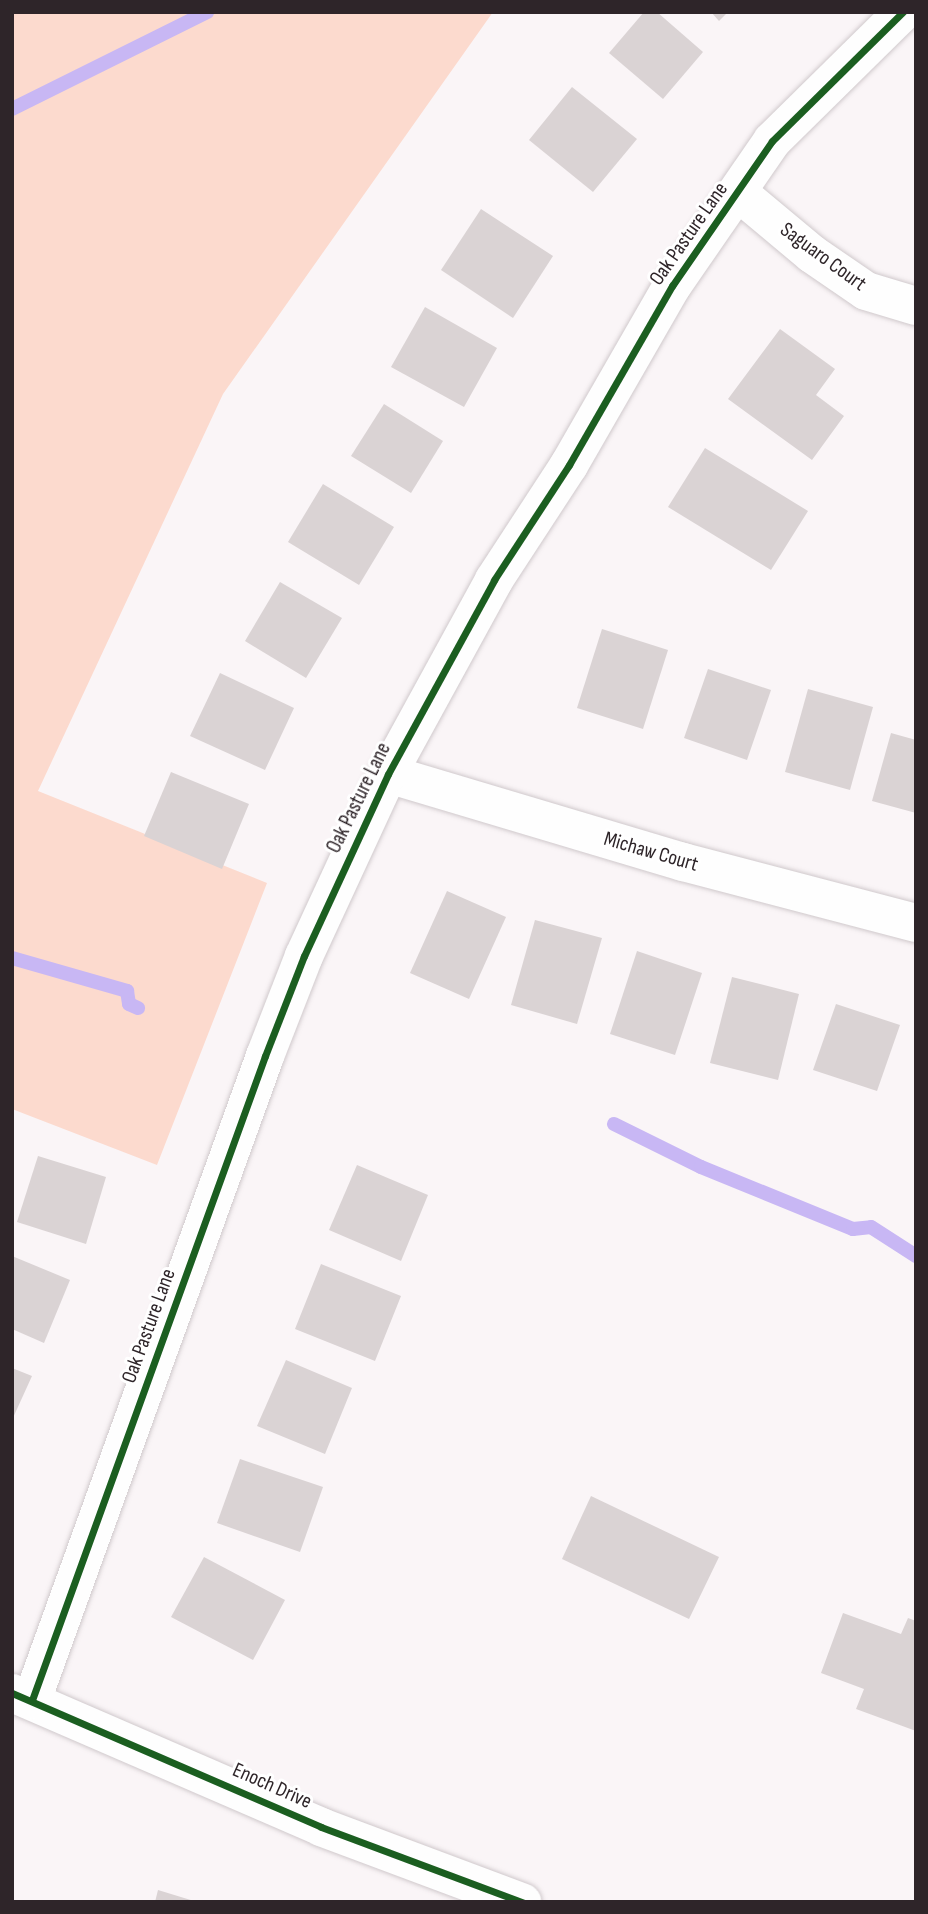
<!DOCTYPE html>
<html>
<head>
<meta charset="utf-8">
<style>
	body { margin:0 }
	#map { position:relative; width:928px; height:1914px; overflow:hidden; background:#faf5f7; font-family:"Sofia Sans Condensed",sans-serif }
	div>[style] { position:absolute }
	.green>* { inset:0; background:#fcdace }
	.stream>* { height:14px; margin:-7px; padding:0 7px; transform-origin:7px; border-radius:7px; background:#c8b7f4 }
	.building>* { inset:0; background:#dad3d4 }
	.roads { filter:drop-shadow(0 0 2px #d0c9cc) drop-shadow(0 0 2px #d0c9cc) }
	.minor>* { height:38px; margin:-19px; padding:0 19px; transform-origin:19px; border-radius:19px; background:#fefefe }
	.cycleway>* { height:7px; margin:-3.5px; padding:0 3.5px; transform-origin:3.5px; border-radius:3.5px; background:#1b5e20 }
	span { translate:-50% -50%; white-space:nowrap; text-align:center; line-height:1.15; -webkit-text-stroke:6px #fff; paint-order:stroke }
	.street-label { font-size:21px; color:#2e2529 }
	.frame { position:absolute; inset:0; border:14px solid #2e2529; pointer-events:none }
</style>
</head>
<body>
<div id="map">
	<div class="green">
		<div style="clip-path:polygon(12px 12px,493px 12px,223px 394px,38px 791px,267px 883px,157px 1165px,12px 1109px)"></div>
	</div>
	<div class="stream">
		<div style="left:12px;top:109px;width:218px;rotate:-26.4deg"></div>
		<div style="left:12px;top:958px;width:120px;rotate:16deg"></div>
		<div style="left:127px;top:991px;width:13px;rotate:81deg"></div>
		<div style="left:129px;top:1004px;width:10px;rotate:24deg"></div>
		<div style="left:614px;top:1124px;width:97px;rotate:26.3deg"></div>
		<div style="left:701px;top:1167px;width:164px;rotate:22.2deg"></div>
		<div style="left:853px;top:1229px;width:18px;rotate:-6deg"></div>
		<div style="left:871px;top:1227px;width:54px;rotate:32.8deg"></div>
	</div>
	<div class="building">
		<div style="clip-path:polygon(644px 12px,657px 12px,703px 52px,663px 99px,609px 53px)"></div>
		<div style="clip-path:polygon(711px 12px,728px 12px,719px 21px)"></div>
		<div style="clip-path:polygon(572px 87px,637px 139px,593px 192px,529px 140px)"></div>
		<div style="clip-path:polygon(481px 209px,553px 256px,513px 318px,441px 270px)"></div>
		<div style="clip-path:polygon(425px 307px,497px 348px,464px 407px,391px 367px)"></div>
		<div style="clip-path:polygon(780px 329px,835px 369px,816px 395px,844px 416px,812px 460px,728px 399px)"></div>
		<div style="clip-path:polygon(384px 404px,443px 441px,411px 493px,351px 456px)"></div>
		<div style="clip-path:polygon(705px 448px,808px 511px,771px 570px,668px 507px)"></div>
		<div style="clip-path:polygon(323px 484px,394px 527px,359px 585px,288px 542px)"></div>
		<div style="clip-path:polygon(280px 582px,342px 618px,306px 678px,245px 641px)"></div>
		<div style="clip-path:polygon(602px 629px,668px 650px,643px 729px,577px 708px)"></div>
		<div style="clip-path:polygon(708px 669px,771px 690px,747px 760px,684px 738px)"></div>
		<div style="clip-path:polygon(220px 673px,294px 708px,265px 770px,190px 736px)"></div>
		<div style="clip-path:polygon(808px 689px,873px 707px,850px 790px,785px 772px)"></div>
		<div style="clip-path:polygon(891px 733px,916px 740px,916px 813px,872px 801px)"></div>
		<div style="clip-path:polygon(171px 772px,249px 804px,222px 869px,144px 836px)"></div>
		<div style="clip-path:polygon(447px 891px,506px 917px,469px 999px,410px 973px)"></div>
		<div style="clip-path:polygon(535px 920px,602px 938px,577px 1024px,511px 1005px)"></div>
		<div style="clip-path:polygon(637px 951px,702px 973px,675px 1055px,610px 1034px)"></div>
		<div style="clip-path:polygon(732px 977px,799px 994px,778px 1080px,710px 1063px)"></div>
		<div style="clip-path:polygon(836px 1004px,900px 1025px,877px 1091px,813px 1070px)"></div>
		<div style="clip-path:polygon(38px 1156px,106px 1177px,86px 1244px,17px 1222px)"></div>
		<div style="clip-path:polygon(357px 1165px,428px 1195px,401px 1261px,329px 1230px)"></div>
		<div style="clip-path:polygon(12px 1256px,70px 1280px,44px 1343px,12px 1329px)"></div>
		<div style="clip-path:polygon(321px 1264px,401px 1296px,375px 1361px,295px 1329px)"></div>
		<div style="clip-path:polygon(286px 1360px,352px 1388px,325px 1454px,257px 1426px)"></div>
		<div style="clip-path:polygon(12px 1368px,32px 1376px,12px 1420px)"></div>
		<div style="clip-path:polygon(240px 1459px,323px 1487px,300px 1552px,217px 1523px)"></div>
		<div style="clip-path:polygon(591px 1496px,719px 1557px,689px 1619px,562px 1559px)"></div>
		<div style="clip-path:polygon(204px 1557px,285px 1600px,253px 1660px,171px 1617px)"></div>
		<div style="clip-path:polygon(843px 1613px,901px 1634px,908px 1618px,916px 1621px,916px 1731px,856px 1709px,864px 1689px,821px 1673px)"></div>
		<div style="clip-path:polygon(158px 1890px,194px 1901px,194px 1902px,155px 1902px)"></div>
	</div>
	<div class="roads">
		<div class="minor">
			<div style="left:739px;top:193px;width:95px;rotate:39.9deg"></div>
			<div style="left:812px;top:254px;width:65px;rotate:34.4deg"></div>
			<div style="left:866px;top:291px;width:52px;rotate:16.7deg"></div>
			<div style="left:388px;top:774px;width:308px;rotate:16.6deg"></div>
			<div style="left:683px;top:862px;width:241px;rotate:14.7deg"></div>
			<div style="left:12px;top:1693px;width:337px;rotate:23.4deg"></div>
			<div style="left:321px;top:1827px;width:215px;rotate:20.5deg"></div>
			<div style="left:32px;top:1700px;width:685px;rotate:-70.11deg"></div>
			<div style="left:265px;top:1056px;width:107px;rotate:-68.7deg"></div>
			<div style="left:304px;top:956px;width:200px;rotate:-65.2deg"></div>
			<div style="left:388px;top:774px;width:221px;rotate:-61.3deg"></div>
			<div style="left:494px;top:580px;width:137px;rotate:-56.9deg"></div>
			<div style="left:569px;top:465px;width:207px;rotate:-60.1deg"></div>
			<div style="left:672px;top:286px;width:176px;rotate:-55.4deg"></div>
			<div style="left:772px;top:141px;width:184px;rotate:-44.6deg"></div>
		</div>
	</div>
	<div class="cycleway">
		<div style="left:12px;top:1693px;width:337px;rotate:23.4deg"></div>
		<div style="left:321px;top:1827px;width:215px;rotate:20.5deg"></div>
		<div style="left:32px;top:1700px;width:685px;rotate:-70.11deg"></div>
		<div style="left:265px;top:1056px;width:107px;rotate:-68.7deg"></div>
		<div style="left:304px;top:956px;width:200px;rotate:-65.2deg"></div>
		<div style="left:388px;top:774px;width:221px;rotate:-61.3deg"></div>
		<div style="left:494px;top:580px;width:137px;rotate:-56.9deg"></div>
		<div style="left:569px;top:465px;width:207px;rotate:-60.1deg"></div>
		<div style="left:672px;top:286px;width:176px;rotate:-55.4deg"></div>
		<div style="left:772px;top:141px;width:184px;rotate:-44.6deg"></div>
	</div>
	<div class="street-label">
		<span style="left:689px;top:234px;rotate:-55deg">Oak Pasture Lane</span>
		<span style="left:823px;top:257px;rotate:36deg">Saguaro Court</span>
		<span style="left:359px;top:798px;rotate:-64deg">Oak Pasture Lane</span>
		<span style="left:651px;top:852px;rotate:16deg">Michaw Court</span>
		<span style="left:149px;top:1326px;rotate:-70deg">Oak Pasture Lane</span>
		<span style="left:272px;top:1786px;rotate:24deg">Enoch Drive</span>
	</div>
	<div class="frame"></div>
</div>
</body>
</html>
